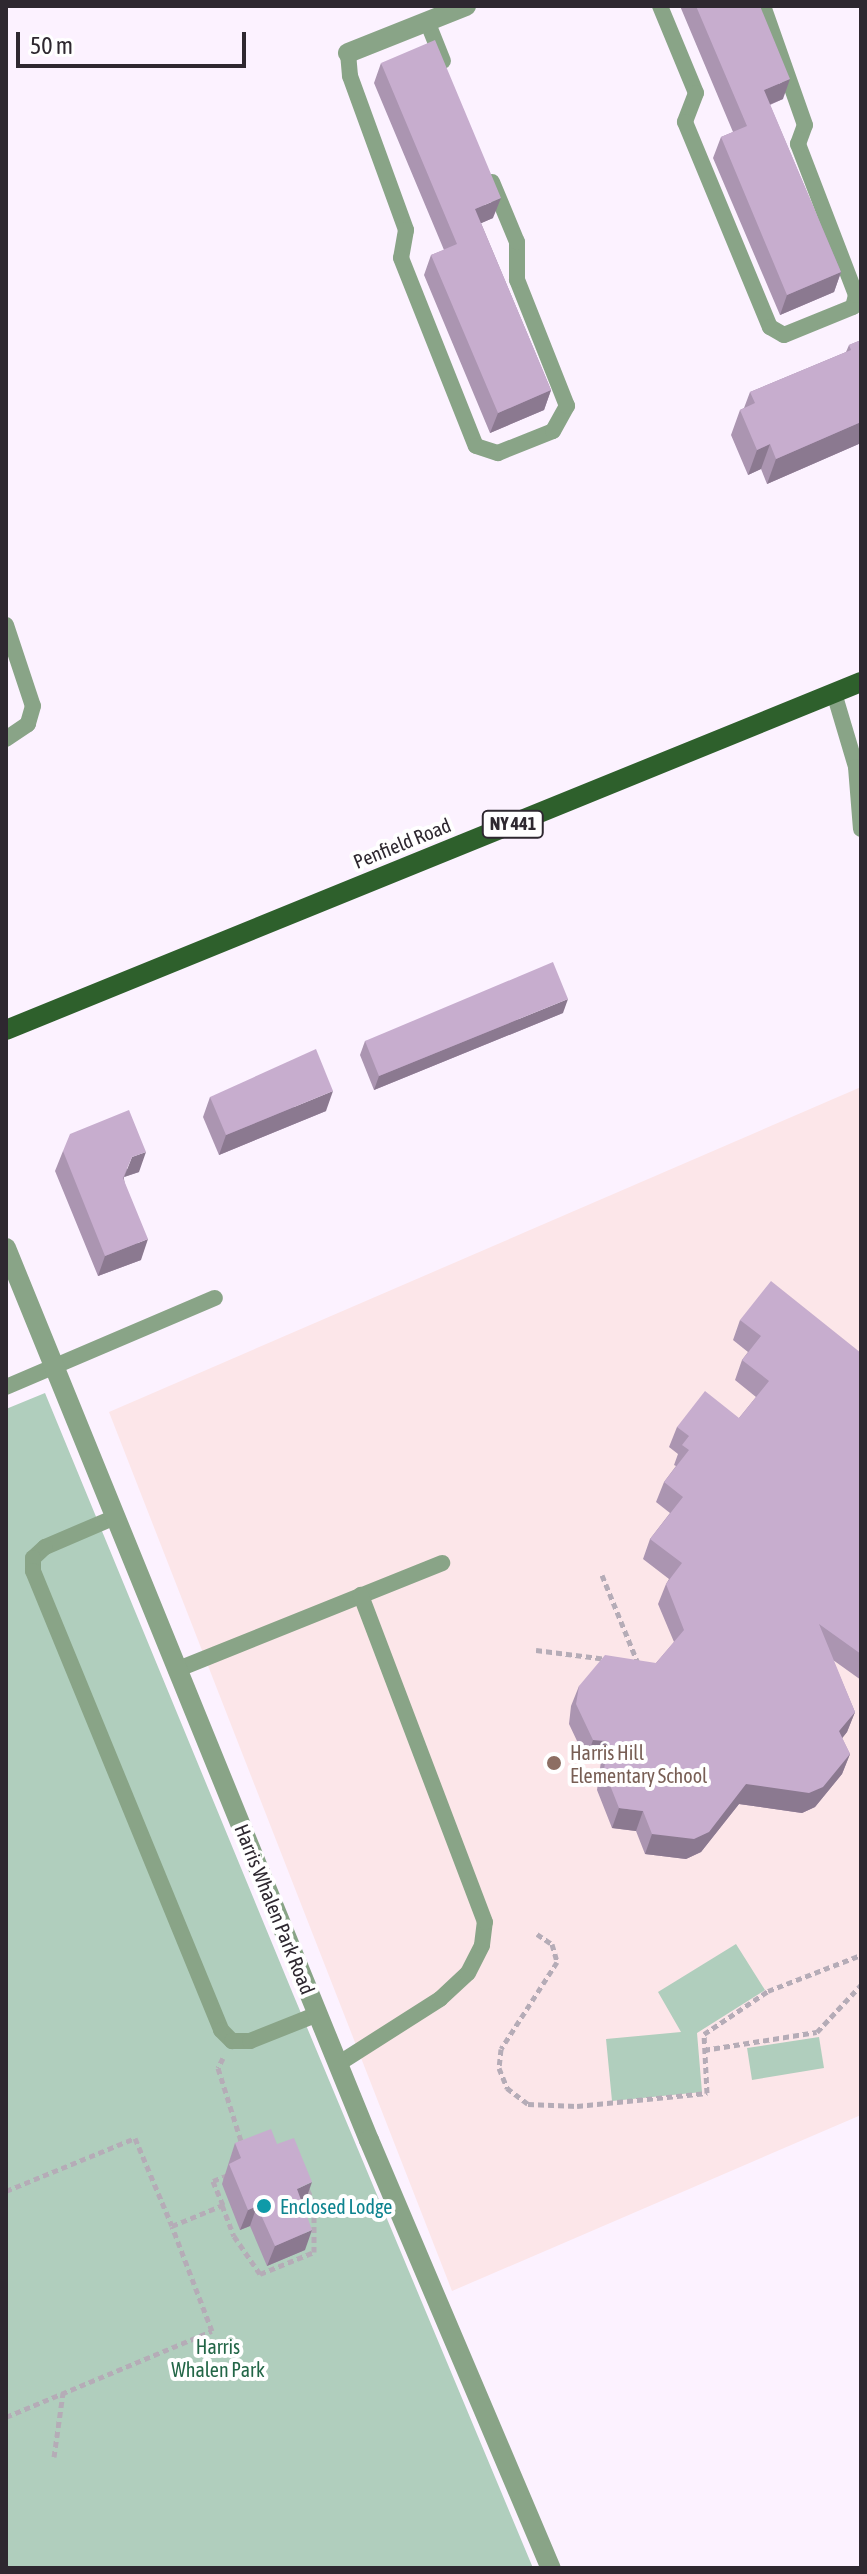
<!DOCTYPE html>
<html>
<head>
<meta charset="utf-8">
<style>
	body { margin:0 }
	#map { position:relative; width:867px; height:2574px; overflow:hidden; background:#fcf2ff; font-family:"Asap Condensed",sans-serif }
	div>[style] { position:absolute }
	.education>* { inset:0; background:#fce6e9 }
	.green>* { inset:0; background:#b0cebd }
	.path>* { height:5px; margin-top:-2.5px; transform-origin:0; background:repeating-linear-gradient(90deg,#b5acb7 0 6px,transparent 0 10px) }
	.lane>* { height:16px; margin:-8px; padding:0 8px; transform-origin:8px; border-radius:8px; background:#89a487 }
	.street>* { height:20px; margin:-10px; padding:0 10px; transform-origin:10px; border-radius:10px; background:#89a487 }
	.primary>* { height:20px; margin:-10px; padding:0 10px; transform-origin:10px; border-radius:10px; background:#2e602c }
	.wall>* { inset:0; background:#ab95b1 }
	.shaded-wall>* { inset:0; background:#8b7990 }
	.building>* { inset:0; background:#c7adce }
	.dots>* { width:22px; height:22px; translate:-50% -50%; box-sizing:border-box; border:4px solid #fff; border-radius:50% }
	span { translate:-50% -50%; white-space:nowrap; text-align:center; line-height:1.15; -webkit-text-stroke:8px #fff; paint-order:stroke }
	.shield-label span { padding:2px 6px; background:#fff; border:2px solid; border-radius:6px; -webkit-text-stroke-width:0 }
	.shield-label { font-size:18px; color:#2e2830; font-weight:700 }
	.street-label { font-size:20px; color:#2e2830 }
	.education-label { font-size:20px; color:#785e54 }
	.left { translate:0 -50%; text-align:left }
	.culture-label { font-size:20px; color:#0d838f }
	.park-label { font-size:20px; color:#236647 }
	.frame { position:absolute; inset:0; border:8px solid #2e2830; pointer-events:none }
	.scale { position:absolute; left:16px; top:32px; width:230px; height:36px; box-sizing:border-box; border:4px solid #2e2830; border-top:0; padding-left:10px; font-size:24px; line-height:28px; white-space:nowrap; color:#2e2830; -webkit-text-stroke:6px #fff; paint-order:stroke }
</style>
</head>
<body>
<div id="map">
	<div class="education">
		<div style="clip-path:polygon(861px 1087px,861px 2115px,452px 2291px,109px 1412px)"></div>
	</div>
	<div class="green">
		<div style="clip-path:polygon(45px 1393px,293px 1994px,533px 2568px,6px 2568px,6px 1409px)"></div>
		<div style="clip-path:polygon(736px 1944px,765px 1990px,697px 2033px,702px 2092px,612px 2101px,606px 2039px,681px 2032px,658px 1992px)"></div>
		<div style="clip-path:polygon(819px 2037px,824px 2068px,752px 2080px,747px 2048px)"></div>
	</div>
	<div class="path">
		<div style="left:602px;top:1575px;width:95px;rotate:67.8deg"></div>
		<div style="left:536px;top:1650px;width:71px;rotate:7.3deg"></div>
		<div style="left:537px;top:1934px;width:18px;rotate:34deg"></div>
		<div style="left:552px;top:1944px;width:19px;rotate:74deg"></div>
		<div style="left:557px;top:1962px;width:103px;rotate:122.8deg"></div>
		<div style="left:501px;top:2049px;width:19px;rotate:96deg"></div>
		<div style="left:499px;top:2068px;width:22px;rotate:68deg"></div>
		<div style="left:507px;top:2088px;width:26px;rotate:37deg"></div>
		<div style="left:528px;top:2104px;width:49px;rotate:2.3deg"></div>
		<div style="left:577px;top:2106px;width:131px;rotate:-5.7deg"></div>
		<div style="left:707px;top:2093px;width:59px;rotate:-92.9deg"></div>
		<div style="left:704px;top:2034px;width:77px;rotate:-33.9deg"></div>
		<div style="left:768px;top:1991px;width:100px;rotate:-21.2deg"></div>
		<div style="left:704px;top:2050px;width:114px;rotate:-9.1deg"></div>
		<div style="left:817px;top:2032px;width:64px;rotate:-46.9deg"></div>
		<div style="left:223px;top:2058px;width:11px;rotate:117deg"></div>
		<div style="left:218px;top:2068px;width:80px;rotate:72.5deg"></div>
		<div style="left:6px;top:2191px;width:139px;rotate:-22.3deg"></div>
		<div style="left:135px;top:2138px;width:95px;rotate:67.2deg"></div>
		<div style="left:222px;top:2205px;width:33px;rotate:69deg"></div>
		<div style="left:234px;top:2236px;width:46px;rotate:55.6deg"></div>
		<div style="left:260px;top:2274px;width:58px;rotate:-22.2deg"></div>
		<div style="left:314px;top:2252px;width:48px;rotate:-90deg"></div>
		<div style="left:314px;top:2204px;width:20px;rotate:-114deg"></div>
		<div style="left:6px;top:2417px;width:223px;rotate:-22.7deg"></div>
		<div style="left:212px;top:2331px;width:112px;rotate:-110.9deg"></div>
		<div style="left:172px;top:2226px;width:55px;rotate:-22.4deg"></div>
		<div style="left:223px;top:2205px;width:26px;rotate:-113deg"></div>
		<div style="left:213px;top:2181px;width:18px;rotate:-22deg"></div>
		<div style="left:54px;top:2457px;width:65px;rotate:-82deg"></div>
	</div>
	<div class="lane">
		<div style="left:660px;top:6px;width:94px;rotate:67.5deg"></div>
		<div style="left:696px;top:93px;width:31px;rotate:111deg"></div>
		<div style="left:685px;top:122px;width:222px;rotate:67.5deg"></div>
		<div style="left:770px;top:327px;width:16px;rotate:30deg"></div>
		<div style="left:784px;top:335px;width:74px;rotate:-22.1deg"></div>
		<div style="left:853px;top:307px;width:12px;rotate:-76deg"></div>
		<div style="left:856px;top:295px;width:162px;rotate:-111deg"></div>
		<div style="left:798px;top:144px;width:20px;rotate:-70deg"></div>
		<div style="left:805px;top:125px;width:126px;rotate:-109.4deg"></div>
		<div style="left:427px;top:21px;width:43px;rotate:68.2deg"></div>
		<div style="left:348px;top:53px;width:23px;rotate:85deg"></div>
		<div style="left:350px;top:76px;width:164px;rotate:70deg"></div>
		<div style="left:406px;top:230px;width:28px;rotate:100deg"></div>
		<div style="left:401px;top:258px;width:202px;rotate:68.3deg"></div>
		<div style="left:476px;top:446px;width:23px;rotate:18deg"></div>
		<div style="left:498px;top:453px;width:59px;rotate:-21.8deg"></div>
		<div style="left:553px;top:431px;width:29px;rotate:-61deg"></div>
		<div style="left:567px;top:406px;width:136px;rotate:-111.6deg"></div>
		<div style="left:517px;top:280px;width:38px;rotate:-90deg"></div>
		<div style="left:517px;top:242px;width:65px;rotate:-112.6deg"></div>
		<div style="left:6px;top:625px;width:85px;rotate:71.6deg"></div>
		<div style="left:33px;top:706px;width:19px;rotate:106deg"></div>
		<div style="left:28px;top:724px;width:27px;rotate:146deg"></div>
		<div style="left:834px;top:693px;width:77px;rotate:73.4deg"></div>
		<div style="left:856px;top:767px;width:62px;rotate:85.4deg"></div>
		<div style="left:6px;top:1387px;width:227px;rotate:-23.1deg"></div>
		<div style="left:113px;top:1518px;width:74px;rotate:156.9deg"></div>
		<div style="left:45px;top:1547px;width:16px;rotate:137deg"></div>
		<div style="left:33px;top:1558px;width:13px;rotate:90deg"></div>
		<div style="left:33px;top:1571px;width:496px;rotate:67.7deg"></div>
		<div style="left:221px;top:2030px;width:16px;rotate:45deg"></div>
		<div style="left:232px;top:2041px;width:18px"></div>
		<div style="left:250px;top:2041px;width:73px;rotate:-21.7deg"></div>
		<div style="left:176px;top:1670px;width:287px;rotate:-21.9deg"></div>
		<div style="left:338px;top:2064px;width:121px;rotate:-32.5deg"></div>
		<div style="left:440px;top:1999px;width:38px;rotate:-43deg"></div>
		<div style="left:468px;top:1973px;width:31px;rotate:-63deg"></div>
		<div style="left:482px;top:1945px;width:23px;rotate:-83deg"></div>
		<div style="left:485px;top:1922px;width:350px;rotate:-110.8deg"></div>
	</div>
	<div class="street">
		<div style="left:348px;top:53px;width:127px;rotate:-21.7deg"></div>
		<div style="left:6px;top:1248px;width:963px;rotate:67.86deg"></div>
		<div style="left:369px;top:2140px;width:465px;rotate:67deg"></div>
	</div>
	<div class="primary">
		<div style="left:6px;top:1030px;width:923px;rotate:-22.15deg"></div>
	</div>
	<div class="wall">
		<div style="clip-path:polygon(680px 6px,760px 6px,783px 99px,770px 105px,841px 272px,834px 292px,780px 315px,713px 158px,721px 137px,733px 132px)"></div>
		<div style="clip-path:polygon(381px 63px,493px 218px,481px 223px,551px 390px,544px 410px,490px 433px,424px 275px,431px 255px,444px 250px,374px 83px)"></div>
		<div style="clip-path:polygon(861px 340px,861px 443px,767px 484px,761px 469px,748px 475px,731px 435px,740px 410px,744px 408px,750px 392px,846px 352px,849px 345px)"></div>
		<div style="clip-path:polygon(563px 1013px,374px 1090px,360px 1055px,365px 1041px)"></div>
		<div style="clip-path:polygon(210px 1097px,326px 1111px,219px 1155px,203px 1117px)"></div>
		<div style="clip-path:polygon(63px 1151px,139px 1172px,124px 1177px,124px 1179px,141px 1260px,98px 1276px,55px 1171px)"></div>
		<div style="clip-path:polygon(740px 1320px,861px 1353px,861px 1680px,833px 1660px,855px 1712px,847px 1732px,842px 1738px,850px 1754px,842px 1774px,815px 1807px,802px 1813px,739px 1804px,701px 1852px,686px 1859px,645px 1854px,636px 1831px,612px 1828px,597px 1790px,601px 1761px,586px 1760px,569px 1724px,571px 1706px,579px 1686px,656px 1663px,674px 1642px,658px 1604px,666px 1584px,669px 1579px,643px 1559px,650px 1539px,670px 1513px,656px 1502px,664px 1482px,676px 1466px,674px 1465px,678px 1454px,669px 1447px,677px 1427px,739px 1418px,756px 1397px,735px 1380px,742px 1360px,748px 1352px,733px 1340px)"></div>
		<div style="clip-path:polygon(235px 2143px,277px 2144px,305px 2202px,302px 2203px,305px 2250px,267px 2266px,250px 2226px,240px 2230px,222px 2184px)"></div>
	</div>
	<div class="shaded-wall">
		<div style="clip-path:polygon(790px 79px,783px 99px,756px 110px,764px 90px)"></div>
		<div style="clip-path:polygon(501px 198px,493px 218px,468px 229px,475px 209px)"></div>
		<div style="clip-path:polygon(841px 272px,834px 292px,780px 315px,787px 295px)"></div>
		<div style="clip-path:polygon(551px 390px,544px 410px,490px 433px,498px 413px)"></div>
		<div style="clip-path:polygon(861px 422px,861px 443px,767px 484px,776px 459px)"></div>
		<div style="clip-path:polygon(770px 444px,761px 469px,748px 475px,757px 450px)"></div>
		<div style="clip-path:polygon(568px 999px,563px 1013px,374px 1090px,379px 1076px)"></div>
		<div style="clip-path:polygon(333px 1091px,326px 1111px,219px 1155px,226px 1135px)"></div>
		<div style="clip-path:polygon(146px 1152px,139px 1172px,124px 1177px,116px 1198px,132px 1157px)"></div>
		<div style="clip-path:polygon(148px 1239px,141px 1260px,98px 1276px,105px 1256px)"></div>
		<div style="clip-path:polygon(855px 1712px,847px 1732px,832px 1751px,839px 1731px)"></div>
		<div style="clip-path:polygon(593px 1740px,608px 1741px,601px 1761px,586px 1760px)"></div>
		<div style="clip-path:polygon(850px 1754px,842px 1774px,815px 1807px,802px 1813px,739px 1804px,701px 1852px,686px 1859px,645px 1854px,652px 1834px,746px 1784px)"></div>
		<div style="clip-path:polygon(619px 1808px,643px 1811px,636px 1831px,612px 1828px)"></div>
		<div style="clip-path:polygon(312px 2182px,305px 2202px,289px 2209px,297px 2189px)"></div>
		<div style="clip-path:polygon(257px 2206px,250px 2226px,240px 2230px,248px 2210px)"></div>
		<div style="clip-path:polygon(312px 2230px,305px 2250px,267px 2266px,275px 2246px)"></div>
	</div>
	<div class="building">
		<div style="clip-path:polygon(696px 6px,760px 6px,790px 79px,764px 90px,841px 272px,787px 295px,721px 137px,747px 126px)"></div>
		<div style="clip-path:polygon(435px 40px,501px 198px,475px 209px,551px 390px,498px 413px,431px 255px,457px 244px,381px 63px)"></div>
		<div style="clip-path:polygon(861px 340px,861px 422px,776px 459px,770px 444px,757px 450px,740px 410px,755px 403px,750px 392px,851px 350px,849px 345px)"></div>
		<div style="clip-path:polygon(553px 962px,568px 999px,379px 1076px,365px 1041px)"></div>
		<div style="clip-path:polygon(316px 1049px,333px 1091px,226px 1135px,210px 1097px)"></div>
		<div style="clip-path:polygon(129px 1110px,146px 1152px,132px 1157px,123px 1178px,148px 1239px,105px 1256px,63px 1151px,70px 1134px)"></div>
		<div style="clip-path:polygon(771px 1281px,861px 1353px,861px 1654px,819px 1624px,855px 1712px,839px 1731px,850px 1754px,823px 1787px,809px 1793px,746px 1784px,709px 1832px,694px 1839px,652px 1834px,643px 1811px,619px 1808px,604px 1770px,608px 1741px,593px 1740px,576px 1704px,579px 1686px,605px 1655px,656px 1663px,684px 1630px,666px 1584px,682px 1563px,650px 1539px,683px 1497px,664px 1482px,689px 1450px,682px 1445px,689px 1436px,677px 1427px,705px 1391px,739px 1418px,769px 1381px,742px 1360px,761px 1336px,740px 1320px)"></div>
		<div style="clip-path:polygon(271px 2129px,277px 2144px,294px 2138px,312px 2182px,297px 2189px,312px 2230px,275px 2246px,257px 2206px,248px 2210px,229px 2164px,241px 2158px,235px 2143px)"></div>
	</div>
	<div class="dots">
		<div style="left:554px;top:1763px;background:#8d6e63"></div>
		<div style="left:264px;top:2206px;background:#0f9aa8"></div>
	</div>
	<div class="shield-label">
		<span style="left:513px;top:824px">NY 441</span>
	</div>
	<div class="street-label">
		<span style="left:402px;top:843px;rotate:-22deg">Penfield Road</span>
		<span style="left:275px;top:1909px;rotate:68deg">Harris Whalen Park Road</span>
	</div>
	<div class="education-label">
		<span class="left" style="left:570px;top:1764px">Harris Hill<br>Elementary School</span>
	</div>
	<div class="culture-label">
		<span class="left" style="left:280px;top:2206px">Enclosed Lodge</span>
	</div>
	<div class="park-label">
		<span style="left:218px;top:2358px">Harris<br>Whalen Park</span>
	</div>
	<div class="frame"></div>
	<div class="scale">50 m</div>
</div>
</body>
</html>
